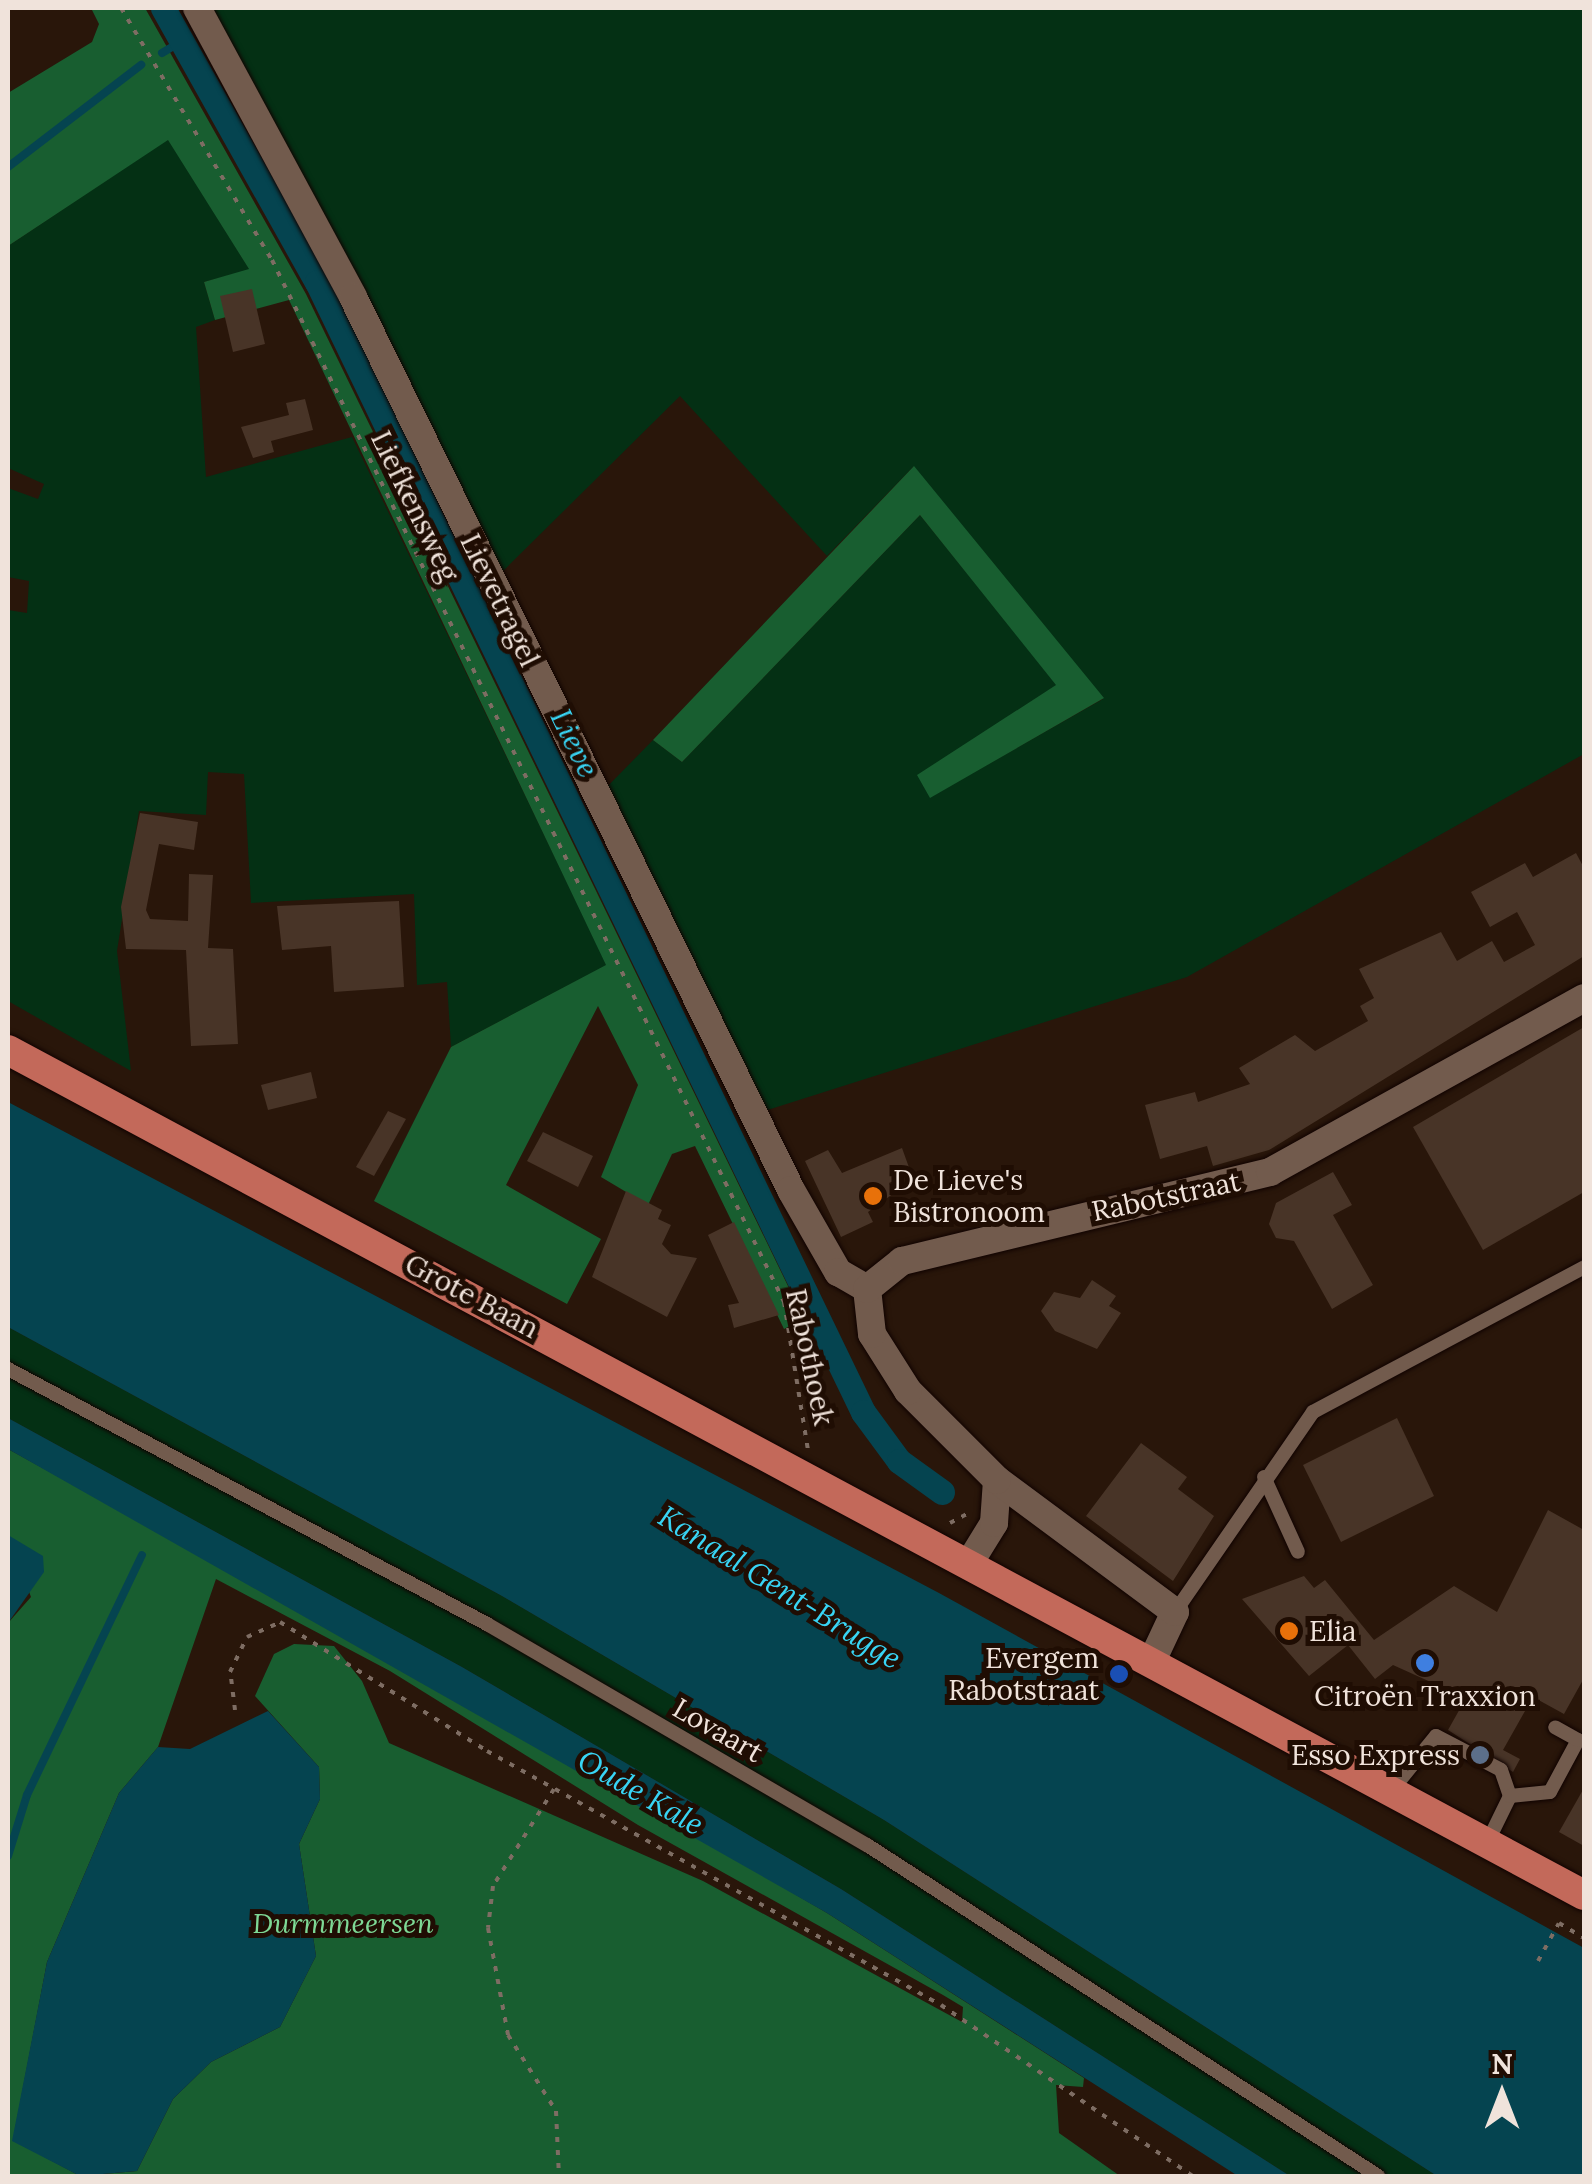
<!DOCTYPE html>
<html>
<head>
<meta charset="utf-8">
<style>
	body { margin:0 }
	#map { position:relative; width:1592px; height:2184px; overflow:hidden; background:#29160a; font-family:Lora,serif }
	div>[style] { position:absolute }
	.green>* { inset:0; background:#043014 }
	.forest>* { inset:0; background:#185e30 }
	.water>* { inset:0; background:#054450 }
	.stream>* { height:8px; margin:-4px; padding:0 4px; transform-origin:4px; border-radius:4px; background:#054450 }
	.canal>* { height:25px; margin:-12.5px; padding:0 12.5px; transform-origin:12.5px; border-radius:12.5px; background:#054450 }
	.building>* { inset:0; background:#483427 }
	.path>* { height:4px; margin-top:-2px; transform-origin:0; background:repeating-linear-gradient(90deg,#7e6d63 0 5px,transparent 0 13px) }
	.roads { filter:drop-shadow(0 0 2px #100300) drop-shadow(0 0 2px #100300) }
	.lane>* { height:14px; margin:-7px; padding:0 7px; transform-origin:7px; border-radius:7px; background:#725b4d }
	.street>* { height:28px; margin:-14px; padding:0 14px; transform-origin:14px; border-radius:14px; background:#725b4d }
	.primary>* { height:30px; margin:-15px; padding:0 15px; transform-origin:15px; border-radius:15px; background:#c3695a }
	.dots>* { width:28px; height:28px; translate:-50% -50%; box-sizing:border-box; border:5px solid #1f0d03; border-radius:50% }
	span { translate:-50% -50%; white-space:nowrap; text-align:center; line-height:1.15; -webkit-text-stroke:10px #1f0d03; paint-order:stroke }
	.street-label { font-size:28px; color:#f0e3db }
	.poi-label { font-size:28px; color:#f0e3db }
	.left { translate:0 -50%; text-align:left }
	.right { translate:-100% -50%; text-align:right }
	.park-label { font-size:28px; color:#7ed995; font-style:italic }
	.water-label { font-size:30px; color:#38d4f4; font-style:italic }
	.frame { position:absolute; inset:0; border:10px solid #f0e3db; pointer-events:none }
	.north { position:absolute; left:1452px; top:2044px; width:100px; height:100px; -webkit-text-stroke:8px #1f0d03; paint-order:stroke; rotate:0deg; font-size:28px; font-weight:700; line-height:40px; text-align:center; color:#f0e3db }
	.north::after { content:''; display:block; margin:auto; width:35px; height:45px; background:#f0e3db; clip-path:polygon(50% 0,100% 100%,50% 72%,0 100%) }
</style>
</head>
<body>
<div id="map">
	<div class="green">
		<div style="clip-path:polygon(207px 8px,1584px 8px,1584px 754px,1187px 977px,761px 1112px,600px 794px,653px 740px,682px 762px,920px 515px,1057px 685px,918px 775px,930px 797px,1103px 699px,913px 467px,827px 556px,680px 396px,497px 577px)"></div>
		<div style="clip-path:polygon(168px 139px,250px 270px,204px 282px,215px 320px,196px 327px,206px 477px,352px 437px,607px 965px,451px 1047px,447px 982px,417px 985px,414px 894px,251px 903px,244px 774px,208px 772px,206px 815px,139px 811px,117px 951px,131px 1071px,8px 1001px,8px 610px,27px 613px,29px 581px,8px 577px,8px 488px,38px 499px,44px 484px,8px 468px,8px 246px)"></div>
		<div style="clip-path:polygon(8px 1327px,502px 1596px,884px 1820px,1437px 2176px,1290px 2176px,841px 1889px,462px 1667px,8px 1418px)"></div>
	</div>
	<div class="forest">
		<div style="clip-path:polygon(91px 8px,145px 8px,306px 294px,804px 1319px,784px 1329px,695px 1146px,672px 1154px,648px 1205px,601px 1177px,638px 1085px,598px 1006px,506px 1185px,601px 1239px,567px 1304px,374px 1201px,451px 1047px,606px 965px,289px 300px,215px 320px,204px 282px,249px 269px,168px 140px,8px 246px,8px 93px,92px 42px,99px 24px)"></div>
		<div style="clip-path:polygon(914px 466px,1104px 698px,930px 798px,917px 775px,1056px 685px,920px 515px,682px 762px,653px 740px)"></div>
		<div style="clip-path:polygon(8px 1449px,448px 1691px,827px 1913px,1084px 2078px,1083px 2087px,1056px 2085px,1059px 2133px,1120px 2176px,81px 2176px,137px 2171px,173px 2099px,211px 2062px,280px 2027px,316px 1956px,299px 1844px,320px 1799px,319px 1767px,255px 1696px,274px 1654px,294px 1644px,334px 1646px,362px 1681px,389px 1743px,703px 1881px,962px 2022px,963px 2007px,943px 1995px,638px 1825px,390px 1671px,216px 1579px,158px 1747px,119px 1793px,47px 1962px,13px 2140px,80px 2176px,8px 2176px,8px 1623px,31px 1597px,8px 1535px)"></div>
	</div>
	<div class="water">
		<div style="clip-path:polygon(8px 1102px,939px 1593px,1584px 1948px,1584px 2176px,1437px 2176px,884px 1820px,502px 1596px,8px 1327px)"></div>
		<div style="clip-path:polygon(8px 1418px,462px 1667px,841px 1889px,1290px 2176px,1238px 2176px,827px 1913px,8px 1449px)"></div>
		<div style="clip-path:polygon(8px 1535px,43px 1556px,44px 1572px,8px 1623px)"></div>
		<div style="clip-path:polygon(268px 1711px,319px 1767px,320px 1799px,299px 1844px,316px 1956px,280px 2027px,211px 2062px,173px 2099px,137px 2171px,80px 2176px,12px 2141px,47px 1962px,119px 1793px,158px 1747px,190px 1749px)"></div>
	</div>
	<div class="stream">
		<div style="left:162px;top:53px;width:21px;rotate:-31deg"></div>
		<div style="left:8px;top:167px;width:168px;rotate:-37.5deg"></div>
		<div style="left:8px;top:1856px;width:64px;rotate:-72.7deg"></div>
		<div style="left:27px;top:1795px;width:266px;rotate:-64.4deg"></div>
	</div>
	<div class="canal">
		<div style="left:163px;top:8px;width:314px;rotate:60.7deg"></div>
		<div style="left:317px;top:282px;width:1255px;rotate:64.21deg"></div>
		<div style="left:863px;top:1412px;width:61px;rotate:53.7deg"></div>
		<div style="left:899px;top:1461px;width:53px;rotate:35.8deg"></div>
	</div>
	<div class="building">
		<div style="clip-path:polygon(252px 289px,265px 344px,233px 352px,220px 296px)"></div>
		<div style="clip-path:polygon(305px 399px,313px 430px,271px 441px,274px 452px,253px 458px,241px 427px,289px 415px,286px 403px)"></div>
		<div style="clip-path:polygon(140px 813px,198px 822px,194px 850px,159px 844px,146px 910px,150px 919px,188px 921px,189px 874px,213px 875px,208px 948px,233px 949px,238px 1044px,191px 1046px,186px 950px,126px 949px,121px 907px)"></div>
		<div style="clip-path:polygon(1576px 853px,1584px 868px,1584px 956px,1269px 1150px,1213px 1166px,1207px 1146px,1160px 1159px,1145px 1105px,1195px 1092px,1198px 1102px,1250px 1084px,1239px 1068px,1295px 1035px,1315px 1051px,1368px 1021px,1360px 1006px,1374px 998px,1359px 969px,1441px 932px,1457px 961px,1492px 941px,1504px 962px,1535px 945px,1517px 912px,1490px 927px,1471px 892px,1525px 863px,1533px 877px)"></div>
		<div style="clip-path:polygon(399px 901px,404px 987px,334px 992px,331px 946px,282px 950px,277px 906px)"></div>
		<div style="clip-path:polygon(1584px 1027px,1584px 1192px,1483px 1250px,1413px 1127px)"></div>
		<div style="clip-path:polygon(311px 1072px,317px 1098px,268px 1110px,261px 1085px)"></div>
		<div style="clip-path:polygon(388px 1111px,406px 1119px,374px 1176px,356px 1167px)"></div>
		<div style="clip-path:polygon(543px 1132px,593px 1156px,578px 1187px,527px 1161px)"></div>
		<div style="clip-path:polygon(902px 1148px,911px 1173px,889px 1183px,894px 1193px,868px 1212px,873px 1222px,841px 1237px,805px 1161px,828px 1150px,842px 1173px)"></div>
		<div style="clip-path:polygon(1333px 1172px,1352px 1205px,1333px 1215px,1373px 1285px,1332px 1309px,1294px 1241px,1276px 1238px,1269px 1224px,1276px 1203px)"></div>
		<div style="clip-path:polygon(626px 1191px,662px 1210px,658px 1219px,671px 1225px,662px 1244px,671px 1254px,697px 1258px,667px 1317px,592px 1277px)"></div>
		<div style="clip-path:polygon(734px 1222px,779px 1315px,734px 1328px,728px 1305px,739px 1303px,708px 1235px)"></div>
		<div style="clip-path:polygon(1092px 1280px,1116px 1296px,1109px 1306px,1121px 1313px,1097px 1349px,1055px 1331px,1041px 1311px,1054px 1292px,1080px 1298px)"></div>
		<div style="clip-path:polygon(1397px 1418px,1434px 1496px,1341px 1542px,1303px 1465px)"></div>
		<div style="clip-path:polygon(1141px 1443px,1187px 1477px,1178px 1489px,1214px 1516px,1173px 1581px,1086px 1516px)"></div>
		<div style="clip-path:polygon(1548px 1510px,1584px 1530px,1584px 1678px,1564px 1714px,1533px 1697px,1503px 1750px,1520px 1759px,1513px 1772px,1448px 1730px,1466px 1698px,1393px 1665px,1375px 1679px,1348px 1645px,1309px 1676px,1242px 1599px,1304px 1576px,1314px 1588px,1325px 1580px,1374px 1640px,1454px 1586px,1497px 1612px)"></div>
		<div style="clip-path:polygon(1584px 1788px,1584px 1846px,1559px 1832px)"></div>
	</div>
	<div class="path">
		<div style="left:121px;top:8px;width:294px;rotate:59.1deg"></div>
		<div style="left:272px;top:260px;width:1161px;rotate:63.83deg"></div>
		<div style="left:784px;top:1302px;width:150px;rotate:80.8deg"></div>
		<div style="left:950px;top:1523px;width:19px;rotate:-28deg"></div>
		<div style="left:235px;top:1710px;width:38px;rotate:-97deg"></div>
		<div style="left:230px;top:1672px;width:39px;rotate:-64deg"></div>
		<div style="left:247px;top:1637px;width:36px;rotate:-24deg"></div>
		<div style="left:280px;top:1622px;width:244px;rotate:31.9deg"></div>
		<div style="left:487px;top:1751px;width:520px;rotate:29.23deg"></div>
		<div style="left:941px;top:2005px;width:305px;rotate:34.2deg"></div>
		<div style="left:554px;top:1789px;width:115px;rotate:122.2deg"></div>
		<div style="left:493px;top:1886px;width:42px;rotate:96.8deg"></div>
		<div style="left:488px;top:1928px;width:109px;rotate:79.4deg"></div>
		<div style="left:508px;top:2035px;width:90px;rotate:57.7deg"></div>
		<div style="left:556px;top:2111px;width:65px;rotate:87.4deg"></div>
		<div style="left:1538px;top:1961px;width:43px;rotate:-61.1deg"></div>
		<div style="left:1559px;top:1923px;width:29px;rotate:31deg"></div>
	</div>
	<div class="roads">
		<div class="lane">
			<div style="left:8px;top:1369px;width:543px;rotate:28.03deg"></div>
			<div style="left:487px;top:1624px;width:440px;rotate:30.2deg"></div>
			<div style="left:867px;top:1845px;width:609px;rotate:32.93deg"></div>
			<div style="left:1264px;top:1477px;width:82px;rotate:65.6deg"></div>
			<div style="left:1175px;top:1612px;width:243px;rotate:-55.4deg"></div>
			<div style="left:1313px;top:1412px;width:307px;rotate:-28.1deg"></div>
			<div style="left:1391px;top:1791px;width:71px;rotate:-50.7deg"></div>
			<div style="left:1436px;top:1736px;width:73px;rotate:27.6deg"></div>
			<div style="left:1501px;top:1770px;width:28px;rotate:71deg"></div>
			<div style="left:1487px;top:1843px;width:52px;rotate:-63.9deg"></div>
			<div style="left:1510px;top:1796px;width:40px;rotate:-5.7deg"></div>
			<div style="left:1550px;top:1792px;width:59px;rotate:-61.7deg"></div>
			<div style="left:1578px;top:1740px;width:26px;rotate:-151deg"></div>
		</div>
		<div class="street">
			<div style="left:197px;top:8px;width:328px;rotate:61.6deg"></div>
			<div style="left:353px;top:297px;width:995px;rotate:63.87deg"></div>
			<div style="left:791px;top:1190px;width:95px;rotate:60.2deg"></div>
			<div style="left:838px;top:1272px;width:34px;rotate:30deg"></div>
			<div style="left:970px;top:1562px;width:46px;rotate:-58.4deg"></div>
			<div style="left:994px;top:1523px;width:43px;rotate:-86deg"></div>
			<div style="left:1151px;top:1663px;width:56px;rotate:-64.8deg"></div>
			<div style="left:1175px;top:1612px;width:222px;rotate:-143.4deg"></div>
			<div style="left:997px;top:1480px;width:126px;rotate:-135deg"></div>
			<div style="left:908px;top:1391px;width:67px;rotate:-122.3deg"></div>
			<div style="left:872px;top:1334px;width:45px;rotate:-96.3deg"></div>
			<div style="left:867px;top:1289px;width:45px;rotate:-38.7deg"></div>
			<div style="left:902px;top:1261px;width:379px;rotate:-13.6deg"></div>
			<div style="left:1270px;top:1172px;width:359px;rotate:-29deg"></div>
		</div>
		<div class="primary">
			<div style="left:8px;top:1050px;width:1788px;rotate:28.2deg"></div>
		</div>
	</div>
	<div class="dots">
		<div style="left:873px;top:1196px;background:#e8710a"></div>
		<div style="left:1289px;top:1631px;background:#e8710a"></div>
		<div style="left:1425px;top:1663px;background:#3f7fe0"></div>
		<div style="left:1119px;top:1674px;background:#1a4fb4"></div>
		<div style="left:1480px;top:1755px;background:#5c6f8a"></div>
	</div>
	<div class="street-label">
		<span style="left:415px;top:506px;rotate:64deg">Liefkensweg</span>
		<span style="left:500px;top:600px;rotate:64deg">Lievetragel</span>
		<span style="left:1166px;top:1196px;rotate:-12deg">Rabotstraat</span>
		<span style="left:472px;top:1296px;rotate:28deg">Grote Baan</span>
		<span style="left:810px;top:1357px;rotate:78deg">Rabothoek</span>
		<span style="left:718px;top:1730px;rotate:30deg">Lovaart</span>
	</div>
	<div class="poi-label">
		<span class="left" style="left:893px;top:1196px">De Lieve's<br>Bistronoom</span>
		<span class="left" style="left:1309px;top:1631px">Elia</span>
		<span class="right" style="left:1099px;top:1674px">Evergem<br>Rabotstraat</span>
		<span style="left:1425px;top:1696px">Citroën Traxxion</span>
		<span class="right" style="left:1460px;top:1755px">Esso Express</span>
	</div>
	<div class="park-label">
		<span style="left:343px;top:1923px">Durmmeersen</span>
	</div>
	<div class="water-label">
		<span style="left:575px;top:743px;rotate:64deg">Lieve</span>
		<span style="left:780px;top:1587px;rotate:32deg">Kanaal Gent-Brugge</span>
		<span style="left:641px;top:1792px;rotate:30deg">Oude Kale</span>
	</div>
	<div class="frame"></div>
	<div class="north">N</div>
</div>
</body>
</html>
